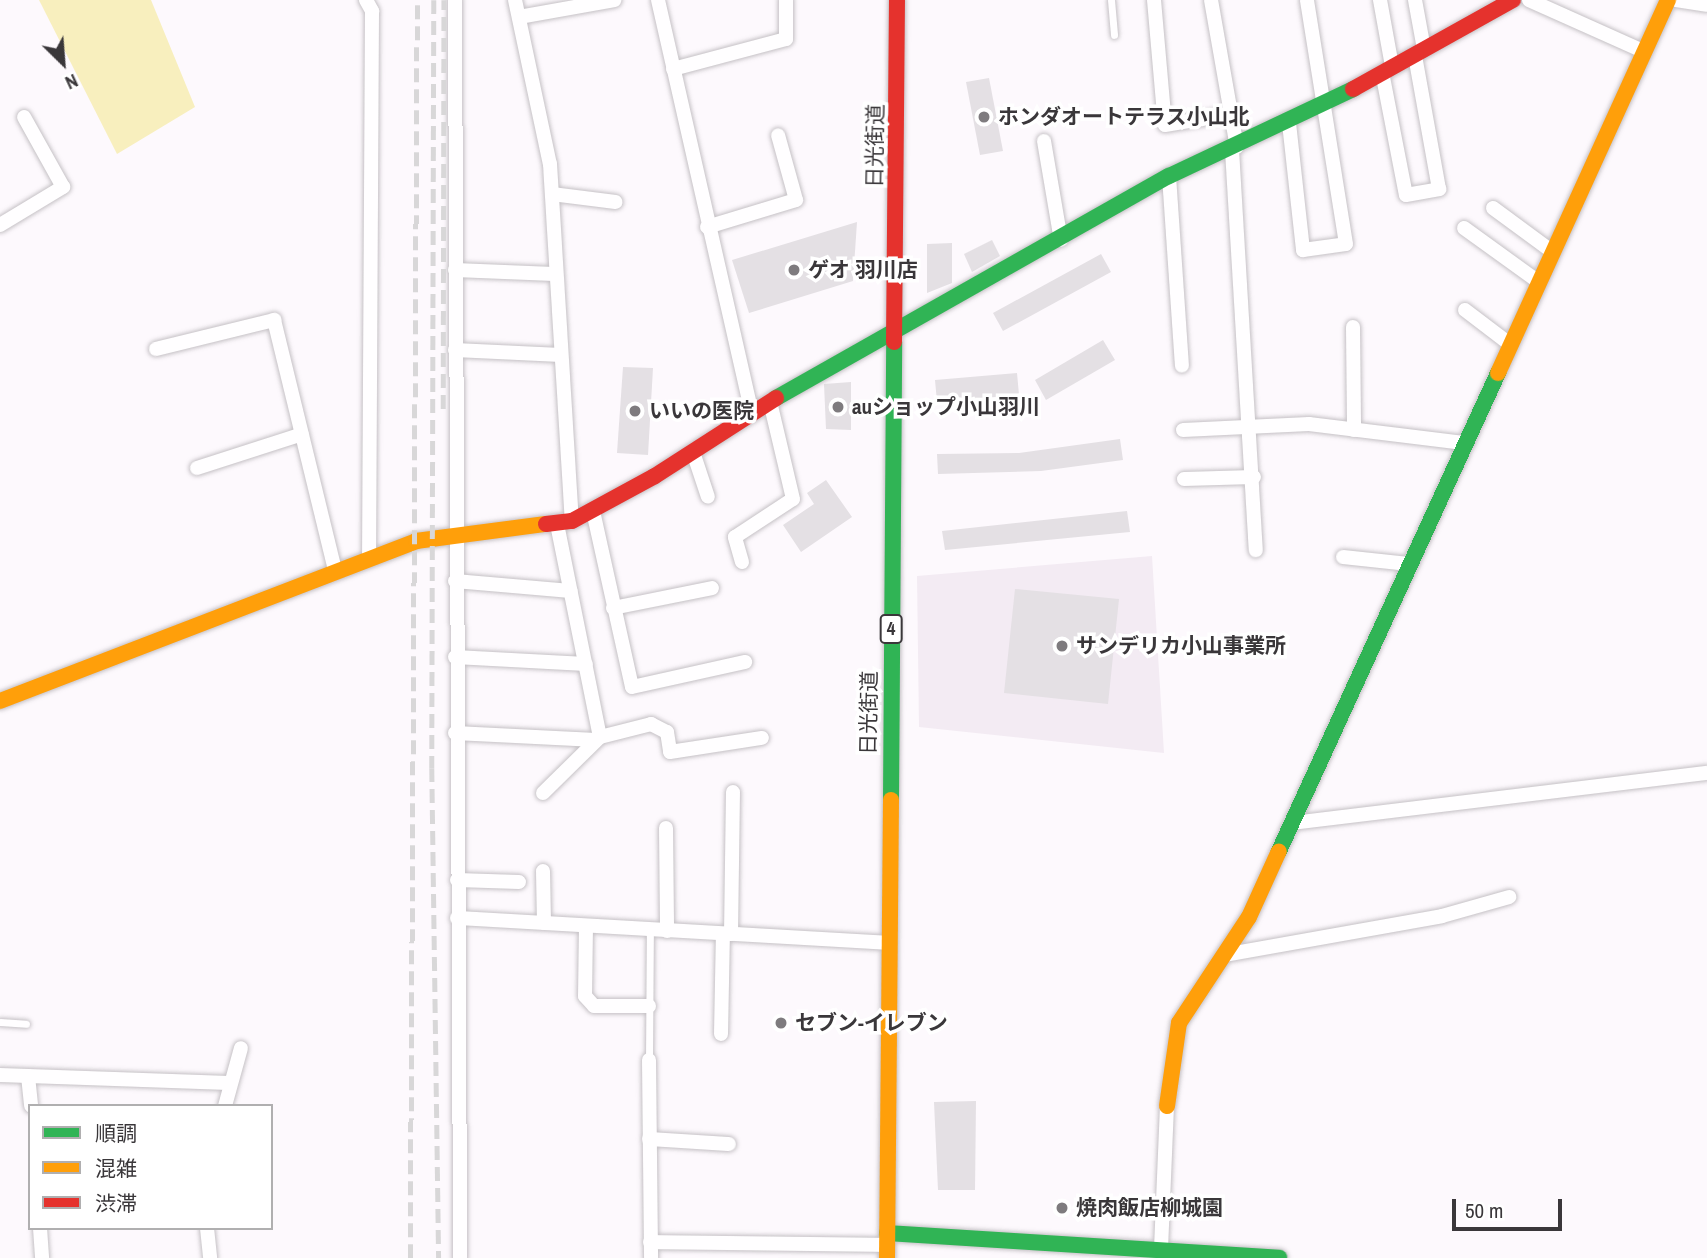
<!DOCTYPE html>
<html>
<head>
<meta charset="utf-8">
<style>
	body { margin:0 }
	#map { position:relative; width:1707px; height:1258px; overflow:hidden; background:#fdf9fd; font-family:"Archivo Narrow","Noto Sans JP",sans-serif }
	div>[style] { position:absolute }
	.built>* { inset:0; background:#f3ebf3 }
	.green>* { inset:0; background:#f8efbe }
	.building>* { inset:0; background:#e4e0e4 }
	.roads { filter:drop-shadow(0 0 2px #c5c1c5) drop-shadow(0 0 2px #c5c1c5) }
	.lane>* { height:7px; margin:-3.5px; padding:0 3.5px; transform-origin:3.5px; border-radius:3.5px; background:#fffeff }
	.street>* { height:14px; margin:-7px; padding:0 7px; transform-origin:7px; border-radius:7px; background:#fffeff }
	.fast>* { height:16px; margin:-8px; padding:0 8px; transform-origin:8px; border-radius:8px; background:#30b455 }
	.slow>* { height:16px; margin:-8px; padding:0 8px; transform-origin:8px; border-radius:8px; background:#ff9f0a }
	.jam>* { height:16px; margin:-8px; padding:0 8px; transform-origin:8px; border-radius:8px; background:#e5322d }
	.rail>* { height:4.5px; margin-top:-2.25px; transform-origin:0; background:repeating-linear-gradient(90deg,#d8d7d8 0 14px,transparent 0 21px) }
	.dots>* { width:19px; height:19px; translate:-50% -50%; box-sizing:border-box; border:4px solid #fff; border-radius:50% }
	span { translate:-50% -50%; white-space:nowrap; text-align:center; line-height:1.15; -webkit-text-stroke:7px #fff; paint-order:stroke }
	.shield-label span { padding:2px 5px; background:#fff; border:2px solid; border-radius:5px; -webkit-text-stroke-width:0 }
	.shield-label { font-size:19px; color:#3a373a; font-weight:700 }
	.poi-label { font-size:21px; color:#3a373a; font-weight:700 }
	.left { translate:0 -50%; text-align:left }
	.street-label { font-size:21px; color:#3a373a }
	.legend { position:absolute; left:28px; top:1104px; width:245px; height:126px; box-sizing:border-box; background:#fff; border:2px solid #b0afb0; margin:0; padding:9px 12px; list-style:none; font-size:21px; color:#3a373a }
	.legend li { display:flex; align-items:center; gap:14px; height:35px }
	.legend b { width:35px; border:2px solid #b0afb0 }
	.north { position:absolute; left:28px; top:28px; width:70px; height:70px; -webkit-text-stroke:5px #fff; paint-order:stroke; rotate:155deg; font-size:19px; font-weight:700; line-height:28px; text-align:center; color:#3a373a }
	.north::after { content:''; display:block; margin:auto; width:24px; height:32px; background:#3a373a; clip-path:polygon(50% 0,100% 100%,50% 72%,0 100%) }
	.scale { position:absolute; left:1452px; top:1199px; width:110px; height:32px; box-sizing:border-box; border:4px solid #3a373a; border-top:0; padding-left:9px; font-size:21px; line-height:24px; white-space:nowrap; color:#3a373a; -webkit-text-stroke:5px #fff; paint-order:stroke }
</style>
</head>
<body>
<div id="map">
	<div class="built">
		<div style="clip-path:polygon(1152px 556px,1164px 753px,919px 727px,917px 576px)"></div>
	</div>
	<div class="green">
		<div style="clip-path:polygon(39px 0,151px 0,195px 107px,117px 154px)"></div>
	</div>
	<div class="building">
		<div style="clip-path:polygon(989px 78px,1003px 151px,980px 155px,966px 82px)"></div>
		<div style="clip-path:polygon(857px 222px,853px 281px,749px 313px,732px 260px)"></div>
		<div style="clip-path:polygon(992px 240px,1000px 256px,972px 272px,964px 254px)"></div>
		<div style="clip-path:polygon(952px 243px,952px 283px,927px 293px,927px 244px)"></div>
		<div style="clip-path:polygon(1101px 254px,1111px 272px,1003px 331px,993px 313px)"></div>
		<div style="clip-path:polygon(1103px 340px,1115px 360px,1046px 400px,1035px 380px)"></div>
		<div style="clip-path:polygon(623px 367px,653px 368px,648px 455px,617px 453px)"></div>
		<div style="clip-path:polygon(1017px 373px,1019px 395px,937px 402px,935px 380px)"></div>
		<div style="clip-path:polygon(851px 382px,851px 430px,826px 429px,824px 384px)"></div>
		<div style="clip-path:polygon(1120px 439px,1123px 460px,1041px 471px,938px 474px,937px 454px,1019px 453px)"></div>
		<div style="clip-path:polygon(826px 480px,852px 517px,801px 552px,783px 525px,814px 504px,807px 493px)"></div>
		<div style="clip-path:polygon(1127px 511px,1130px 532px,945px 550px,942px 531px)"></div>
		<div style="clip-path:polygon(1015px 589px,1119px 599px,1108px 704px,1004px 693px)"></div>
		<div style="clip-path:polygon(976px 1101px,975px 1190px,938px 1190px,934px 1102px)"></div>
	</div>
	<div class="roads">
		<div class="lane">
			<div style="left:1111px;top:0;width:35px;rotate:85deg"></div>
			<div style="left:0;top:1022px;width:26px;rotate:4deg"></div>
			<div style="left:649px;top:1060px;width:130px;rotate:-89.6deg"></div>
		</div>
		<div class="street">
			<div style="left:366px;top:0;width:13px;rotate:61deg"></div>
			<div style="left:372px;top:11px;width:547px;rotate:90.31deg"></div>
			<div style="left:455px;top:0;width:1258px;rotate:89.77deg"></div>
			<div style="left:515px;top:0;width:168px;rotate:78deg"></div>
			<div style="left:550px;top:164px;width:358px;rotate:86.5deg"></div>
			<div style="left:658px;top:0;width:424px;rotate:77.2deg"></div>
			<div style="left:1154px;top:0;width:125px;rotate:85deg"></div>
			<div style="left:1165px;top:125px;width:66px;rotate:-9.6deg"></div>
			<div style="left:1211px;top:0;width:149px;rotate:80deg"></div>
			<div style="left:1380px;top:0;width:67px;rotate:79.7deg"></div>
			<div style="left:1415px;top:0;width:50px;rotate:79.6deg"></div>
			<div style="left:1529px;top:0;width:127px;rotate:24.1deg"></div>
			<div style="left:1676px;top:0;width:31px;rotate:9deg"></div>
			<div style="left:519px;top:17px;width:97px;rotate:-10.1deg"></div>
			<div style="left:673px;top:69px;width:117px;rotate:-14.9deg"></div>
			<div style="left:786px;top:39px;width:39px;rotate:-90deg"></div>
			<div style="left:1382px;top:72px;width:125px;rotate:79deg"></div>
			<div style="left:1406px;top:195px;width:34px;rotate:-10deg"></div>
			<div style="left:1439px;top:189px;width:136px;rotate:-100.2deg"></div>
			<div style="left:1289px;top:123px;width:128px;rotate:83.7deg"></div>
			<div style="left:1303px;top:250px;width:43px;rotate:-7.9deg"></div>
			<div style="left:1346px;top:244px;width:247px;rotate:-99.1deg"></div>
			<div style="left:1044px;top:141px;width:100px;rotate:80.3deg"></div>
			<div style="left:1232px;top:150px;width:401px;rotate:86.6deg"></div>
			<div style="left:1169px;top:176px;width:190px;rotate:86.1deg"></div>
			<div style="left:552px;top:194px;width:64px;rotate:7.2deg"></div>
			<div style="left:1493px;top:208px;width:74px;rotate:36.3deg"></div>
			<div style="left:0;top:225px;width:74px;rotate:-31.1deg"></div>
			<div style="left:63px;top:187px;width:80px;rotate:-119.1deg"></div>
			<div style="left:707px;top:227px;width:93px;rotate:-16.9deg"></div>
			<div style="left:796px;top:200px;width:67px;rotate:-105.5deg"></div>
			<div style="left:1464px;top:228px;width:92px;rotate:35.8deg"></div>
			<div style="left:455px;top:270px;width:99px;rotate:2.3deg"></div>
			<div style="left:1465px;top:310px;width:58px;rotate:37.3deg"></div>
			<div style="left:1353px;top:327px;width:103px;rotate:89.4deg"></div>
			<div style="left:156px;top:349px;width:122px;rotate:-13.8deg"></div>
			<div style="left:274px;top:320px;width:258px;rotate:76.3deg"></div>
			<div style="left:455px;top:350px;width:106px;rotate:2.7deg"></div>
			<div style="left:1183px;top:430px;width:126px;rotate:-2.7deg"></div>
			<div style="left:1309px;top:424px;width:156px;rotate:7deg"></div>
			<div style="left:693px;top:452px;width:47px;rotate:71.6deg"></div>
			<div style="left:197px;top:468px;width:110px;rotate:-17.9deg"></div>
			<div style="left:1184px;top:479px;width:70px;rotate:-1.6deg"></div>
			<div style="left:593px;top:511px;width:180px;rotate:77.5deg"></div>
			<div style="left:632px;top:687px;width:116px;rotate:-12.5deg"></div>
			<div style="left:557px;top:524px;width:217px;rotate:78.6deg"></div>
			<div style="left:600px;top:737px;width:53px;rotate:-14.3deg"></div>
			<div style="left:651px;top:724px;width:18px;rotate:27deg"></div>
			<div style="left:667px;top:732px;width:20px;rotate:81deg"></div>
			<div style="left:670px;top:752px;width:93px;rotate:-8.7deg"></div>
			<div style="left:1343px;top:557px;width:66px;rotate:6.1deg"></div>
			<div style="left:742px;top:562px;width:26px;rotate:-106deg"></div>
			<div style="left:735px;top:537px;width:69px;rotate:-33.2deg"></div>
			<div style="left:793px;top:499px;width:100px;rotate:-103.3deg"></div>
			<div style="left:455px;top:581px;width:116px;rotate:4.9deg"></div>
			<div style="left:613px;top:608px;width:101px;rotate:-11.4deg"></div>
			<div style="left:455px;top:657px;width:131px;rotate:3.1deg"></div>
			<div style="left:455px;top:733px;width:141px;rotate:2.8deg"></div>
			<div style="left:543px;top:793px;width:78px;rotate:-44.5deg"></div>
			<div style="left:1292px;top:823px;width:418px;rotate:-6.9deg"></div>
			<div style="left:666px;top:828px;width:103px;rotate:89.4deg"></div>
			<div style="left:543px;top:871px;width:52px;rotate:88.9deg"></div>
			<div style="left:457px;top:880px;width:62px;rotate:1.8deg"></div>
			<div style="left:457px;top:918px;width:432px;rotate:3.3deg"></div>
			<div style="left:586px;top:926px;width:70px;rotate:90.8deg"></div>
			<div style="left:585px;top:996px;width:13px;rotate:48deg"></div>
			<div style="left:594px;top:1006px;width:55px"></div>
			<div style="left:731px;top:934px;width:142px;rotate:-89.2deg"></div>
			<div style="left:1224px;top:955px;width:221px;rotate:-10.1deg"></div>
			<div style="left:1442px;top:916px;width:70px;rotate:-15.8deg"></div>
			<div style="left:721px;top:1034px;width:100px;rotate:-88.9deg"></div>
			<div style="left:649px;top:1060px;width:198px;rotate:89.4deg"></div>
			<div style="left:0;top:1075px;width:229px;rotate:2deg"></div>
			<div style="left:28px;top:1076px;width:30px;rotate:84deg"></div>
			<div style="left:225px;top:1106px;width:60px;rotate:-74.6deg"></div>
			<div style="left:649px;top:1139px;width:80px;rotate:3.6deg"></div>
			<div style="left:40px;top:1228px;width:30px;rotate:86deg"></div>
			<div style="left:207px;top:1228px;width:30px;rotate:84deg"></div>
			<div style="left:650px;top:1242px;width:237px;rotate:0.7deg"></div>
			<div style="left:1161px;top:1249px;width:143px;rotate:-87.6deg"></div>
		</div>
		<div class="fast">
			<div style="left:776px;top:398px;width:451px;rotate:-29.5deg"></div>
			<div style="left:1169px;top:176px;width:204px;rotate:-25.3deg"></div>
			<div style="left:891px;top:800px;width:458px;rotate:-89.6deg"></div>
			<div style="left:1279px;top:851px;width:526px;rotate:-65.38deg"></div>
			<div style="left:887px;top:1233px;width:393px;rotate:3.6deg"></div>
		</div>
		<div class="slow">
			<div style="left:1498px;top:373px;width:410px;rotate:-65.5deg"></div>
			<div style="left:0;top:701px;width:446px;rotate:-21deg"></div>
			<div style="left:416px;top:541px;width:131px;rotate:-7.5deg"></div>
			<div style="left:1167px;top:1106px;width:84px;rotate:-81.8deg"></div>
			<div style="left:1179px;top:1023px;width:127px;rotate:-56.6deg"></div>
			<div style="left:1249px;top:917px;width:72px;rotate:-65.6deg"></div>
			<div style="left:887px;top:1258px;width:458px;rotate:-89.5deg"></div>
		</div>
		<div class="jam">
			<div style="left:1353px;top:89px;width:183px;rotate:-29.1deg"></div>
			<div style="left:894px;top:342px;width:342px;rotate:-89.5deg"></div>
			<div style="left:546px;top:524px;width:26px;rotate:-7deg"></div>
			<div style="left:572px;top:521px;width:94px;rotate:-28.5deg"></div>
			<div style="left:655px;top:476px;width:144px;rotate:-32.8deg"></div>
		</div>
	</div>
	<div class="rail">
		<div style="left:434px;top:0;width:768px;rotate:90.15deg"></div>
		<div style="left:432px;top:768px;width:490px;rotate:89.2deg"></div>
		<div style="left:443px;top:409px;width:409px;rotate:-89.9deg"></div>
		<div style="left:410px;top:1258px;width:1258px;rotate:-89.68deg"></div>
	</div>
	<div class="dots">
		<div style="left:984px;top:117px;background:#7e7b7e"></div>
		<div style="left:794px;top:270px;background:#7e7b7e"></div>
		<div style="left:838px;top:407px;background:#7e7b7e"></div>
		<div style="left:635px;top:411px;background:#7e7b7e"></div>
		<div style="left:1062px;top:646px;background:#7e7b7e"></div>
		<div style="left:781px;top:1023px;background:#7e7b7e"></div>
		<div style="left:1062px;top:1208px;background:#7e7b7e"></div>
	</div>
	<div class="shield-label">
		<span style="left:891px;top:629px">4</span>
	</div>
	<div class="poi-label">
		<span class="left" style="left:998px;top:117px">ホンダオートテラス小山北</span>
		<span class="left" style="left:808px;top:270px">ゲオ 羽川店</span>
		<span class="left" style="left:852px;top:407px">auショップ小山羽川</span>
		<span class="left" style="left:649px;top:411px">いいの医院</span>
		<span class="left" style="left:1076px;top:646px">サンデリカ小山事業所</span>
		<span class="left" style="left:795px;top:1023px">セブン-イレブン</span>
		<span class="left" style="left:1076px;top:1208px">焼肉飯店柳城園</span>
	</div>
	<div class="street-label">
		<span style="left:875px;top:146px;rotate:-89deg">日光街道</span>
		<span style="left:869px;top:713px;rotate:-89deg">日光街道</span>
	</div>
	<ul class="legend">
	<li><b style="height:9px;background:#30b455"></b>順調</li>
	<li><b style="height:9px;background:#ff9f0a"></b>混雑</li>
	<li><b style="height:9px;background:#e5322d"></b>渋滞</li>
	</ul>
	<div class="north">N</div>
	<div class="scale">50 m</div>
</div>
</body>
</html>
